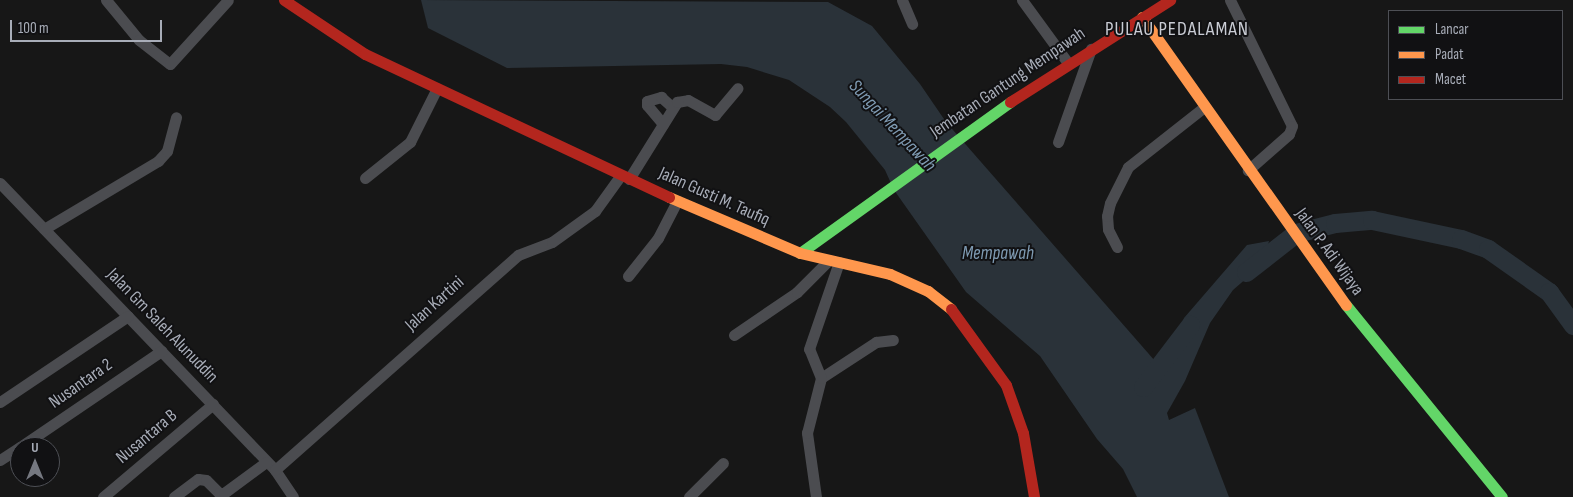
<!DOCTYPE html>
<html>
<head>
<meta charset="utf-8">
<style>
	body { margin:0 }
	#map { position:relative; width:1573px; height:497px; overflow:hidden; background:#171717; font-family:"Sofia Sans Condensed",sans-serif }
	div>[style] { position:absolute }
	.water>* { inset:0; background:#2a3239 }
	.river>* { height:19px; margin:-9.5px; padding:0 9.5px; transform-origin:9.5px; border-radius:9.5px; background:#2a3239 }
	.street>* { height:11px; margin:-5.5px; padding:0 5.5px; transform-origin:5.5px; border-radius:5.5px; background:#4b4c50 }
	.fast>* { height:11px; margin:-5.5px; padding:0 5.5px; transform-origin:5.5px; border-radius:5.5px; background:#63d668 }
	.slow>* { height:11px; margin:-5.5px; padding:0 5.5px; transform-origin:5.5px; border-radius:5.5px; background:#ff974d }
	.jam>* { height:11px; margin:-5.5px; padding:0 5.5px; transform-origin:5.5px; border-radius:5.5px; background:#b3261e }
	span { translate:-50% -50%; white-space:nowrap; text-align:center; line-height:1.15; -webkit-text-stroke:4px #111113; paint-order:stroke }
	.street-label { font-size:18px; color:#a8adb8 }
	.water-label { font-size:19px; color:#7f9bb3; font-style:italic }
	.quarter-label { font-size:20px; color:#c9ccd4; letter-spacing:1px }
	.legend { position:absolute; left:1388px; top:10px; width:175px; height:90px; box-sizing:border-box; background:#111113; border:1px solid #4d4f55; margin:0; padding:6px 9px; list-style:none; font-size:15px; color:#a8adb8 }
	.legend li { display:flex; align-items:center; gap:10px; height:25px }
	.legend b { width:25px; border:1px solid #4d4f55 }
	.north { position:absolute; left:10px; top:437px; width:50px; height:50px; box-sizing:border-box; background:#111113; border:1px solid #4d4f55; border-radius:50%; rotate:0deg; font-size:14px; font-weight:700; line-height:20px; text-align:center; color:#a8adb8 }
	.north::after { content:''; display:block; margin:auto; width:18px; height:22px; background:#757880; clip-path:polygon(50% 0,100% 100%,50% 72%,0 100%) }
	.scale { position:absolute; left:10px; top:20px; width:152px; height:22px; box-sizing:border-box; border:2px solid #a8adb8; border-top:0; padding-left:6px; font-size:15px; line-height:18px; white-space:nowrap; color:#a8adb8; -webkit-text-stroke:4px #111113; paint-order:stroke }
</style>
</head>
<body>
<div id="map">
	<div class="water">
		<div style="clip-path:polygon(421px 0,828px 2px,872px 26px,920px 84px,946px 122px,1162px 369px,1171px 356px,1184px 318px,1247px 245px,1269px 241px,1263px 264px,1233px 290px,1210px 323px,1185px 381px,1167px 413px,1169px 420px,1195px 408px,1229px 497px,1137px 497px,1123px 469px,1097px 439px,1040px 356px,966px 292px,894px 190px,885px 170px,846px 122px,830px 107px,789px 80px,747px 67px,721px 64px,507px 68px,428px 28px)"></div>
	</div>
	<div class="river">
		<div style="left:1246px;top:272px;width:63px;rotate:-38deg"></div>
		<div style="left:1296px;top:233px;width:40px;rotate:-14.4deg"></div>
		<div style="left:1335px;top:223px;width:37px;rotate:-5deg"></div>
		<div style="left:1372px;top:220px;width:91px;rotate:12.1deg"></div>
		<div style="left:1461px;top:239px;width:29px;rotate:20deg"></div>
		<div style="left:1488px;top:249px;width:75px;rotate:35.2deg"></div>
		<div style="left:1549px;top:292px;width:41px;rotate:54deg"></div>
		<div style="left:1143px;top:387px;width:78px;rotate:-52.8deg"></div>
	</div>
	<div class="street">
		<div style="left:106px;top:0;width:52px;rotate:50.5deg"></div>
		<div style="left:139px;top:40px;width:39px;rotate:38deg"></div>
		<div style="left:170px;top:64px;width:86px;rotate:-47.8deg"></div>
		<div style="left:902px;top:0;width:26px;rotate:67deg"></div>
		<div style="left:1022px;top:0;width:78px;rotate:53.9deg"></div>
		<div style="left:1230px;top:0;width:140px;rotate:63.8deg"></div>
		<div style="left:1292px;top:126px;width:9px;rotate:111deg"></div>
		<div style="left:1289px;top:134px;width:55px;rotate:138.7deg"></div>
		<div style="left:663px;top:124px;width:25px;rotate:-130deg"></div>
		<div style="left:647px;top:105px;width:4px;rotate:-90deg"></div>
		<div style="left:647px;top:101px;width:15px;rotate:-16deg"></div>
		<div style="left:661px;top:97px;width:15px;rotate:42deg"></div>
		<div style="left:1058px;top:142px;width:99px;rotate:-70.5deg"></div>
		<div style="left:365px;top:178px;width:58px;rotate:-38.7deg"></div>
		<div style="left:410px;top:142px;width:60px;rotate:-63.4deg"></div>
		<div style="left:629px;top:179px;width:91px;rotate:-58.1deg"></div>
		<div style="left:677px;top:102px;width:11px;rotate:-10deg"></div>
		<div style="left:688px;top:100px;width:31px;rotate:29deg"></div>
		<div style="left:715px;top:115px;width:35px;rotate:-50deg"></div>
		<div style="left:0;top:183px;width:397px;rotate:46.2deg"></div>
		<div style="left:275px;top:470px;width:32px;rotate:56deg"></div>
		<div style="left:44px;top:229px;width:133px;rotate:-30.8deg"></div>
		<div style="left:158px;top:161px;width:13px;rotate:-48deg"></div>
		<div style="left:167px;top:151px;width:35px;rotate:-75deg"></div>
		<div style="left:1117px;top:247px;width:20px;rotate:-117deg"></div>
		<div style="left:1108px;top:229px;width:13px;rotate:-94deg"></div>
		<div style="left:1107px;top:216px;width:13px;rotate:-77deg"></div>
		<div style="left:1110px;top:203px;width:40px;rotate:-63.4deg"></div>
		<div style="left:1128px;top:167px;width:95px;rotate:-38.2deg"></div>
		<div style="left:628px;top:276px;width:48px;rotate:-51.7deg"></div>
		<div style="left:658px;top:238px;width:42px;rotate:-62.8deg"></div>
		<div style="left:734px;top:335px;width:76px;rotate:-34.3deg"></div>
		<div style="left:797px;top:292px;width:45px;rotate:-45deg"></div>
		<div style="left:821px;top:378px;width:66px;rotate:-33.2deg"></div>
		<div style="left:876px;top:342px;width:17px;rotate:-7deg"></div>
		<div style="left:0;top:402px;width:154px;rotate:-33.9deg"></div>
		<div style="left:20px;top:447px;width:171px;rotate:-34.2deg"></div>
		<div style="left:0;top:460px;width:24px;rotate:-33deg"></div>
		<div style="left:275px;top:470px;width:324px;rotate:-41.5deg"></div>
		<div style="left:518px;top:255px;width:36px;rotate:-21deg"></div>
		<div style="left:552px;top:242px;width:53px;rotate:-35.8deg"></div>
		<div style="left:595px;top:211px;width:44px;rotate:-54.2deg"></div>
		<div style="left:103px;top:497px;width:144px;rotate:-40.2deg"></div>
		<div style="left:174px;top:497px;width:30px;rotate:-37deg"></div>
		<div style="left:198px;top:479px;width:8px;rotate:7deg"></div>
		<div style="left:206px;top:480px;width:18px;rotate:45deg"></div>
		<div style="left:219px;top:493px;width:5px"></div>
		<div style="left:224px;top:493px;width:52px;rotate:-36.4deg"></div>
		<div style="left:689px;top:497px;width:48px;rotate:-45deg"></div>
		<div style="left:816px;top:497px;width:65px;rotate:-98deg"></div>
		<div style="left:807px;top:433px;width:57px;rotate:-75.7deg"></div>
		<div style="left:821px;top:378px;width:31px;rotate:-112deg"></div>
		<div style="left:809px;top:349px;width:92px;rotate:-71deg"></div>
	</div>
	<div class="fast">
		<div style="left:800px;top:253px;width:259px;rotate:-35.7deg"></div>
		<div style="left:1346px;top:305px;width:247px;rotate:50.9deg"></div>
	</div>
	<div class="slow">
		<div style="left:1142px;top:17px;width:353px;rotate:54.7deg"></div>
		<div style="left:669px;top:197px;width:142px;rotate:23.1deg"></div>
		<div style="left:800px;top:253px;width:92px;rotate:13.1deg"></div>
		<div style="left:890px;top:274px;width:42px;rotate:24.1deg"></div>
		<div style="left:928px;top:291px;width:29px;rotate:38deg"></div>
	</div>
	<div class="jam">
		<div style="left:284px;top:0;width:97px;rotate:33.7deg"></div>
		<div style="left:365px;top:54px;width:336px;rotate:25.2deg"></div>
		<div style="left:1010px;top:102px;width:190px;rotate:-32.5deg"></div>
		<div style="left:951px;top:309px;width:94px;rotate:54.1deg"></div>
		<div style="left:1006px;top:385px;width:51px;rotate:70.5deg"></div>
		<div style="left:1023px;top:433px;width:65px;rotate:80.2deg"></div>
	</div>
	<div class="street-label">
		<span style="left:1008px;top:83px;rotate:-34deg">Jembatan Gantung Mempawah</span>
		<span style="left:714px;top:197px;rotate:24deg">Jalan Gusti M. Taufiq</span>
		<span style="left:1329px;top:252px;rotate:54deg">Jalan P. Adi Wijaya</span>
		<span style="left:435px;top:304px;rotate:-42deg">Jalan Kartini</span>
		<span style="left:162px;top:326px;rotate:46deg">Jalan Gm Saleh Alunuddin</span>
		<span style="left:81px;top:384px;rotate:-35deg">Nusantara 2</span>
		<span style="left:147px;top:437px;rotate:-40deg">Nusantara B</span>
	</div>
	<div class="water-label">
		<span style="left:892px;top:126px;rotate:47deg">Sungai Mempawah</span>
		<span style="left:998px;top:254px">Mempawah</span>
	</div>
	<div class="quarter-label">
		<span style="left:1177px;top:29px">PULAU PEDALAMAN</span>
	</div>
	<ul class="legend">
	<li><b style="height:6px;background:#63d668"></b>Lancar</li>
	<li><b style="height:6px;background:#ff974d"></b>Padat</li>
	<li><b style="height:6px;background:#b3261e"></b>Macet</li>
	</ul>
	<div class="north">U</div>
	<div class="scale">100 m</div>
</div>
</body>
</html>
